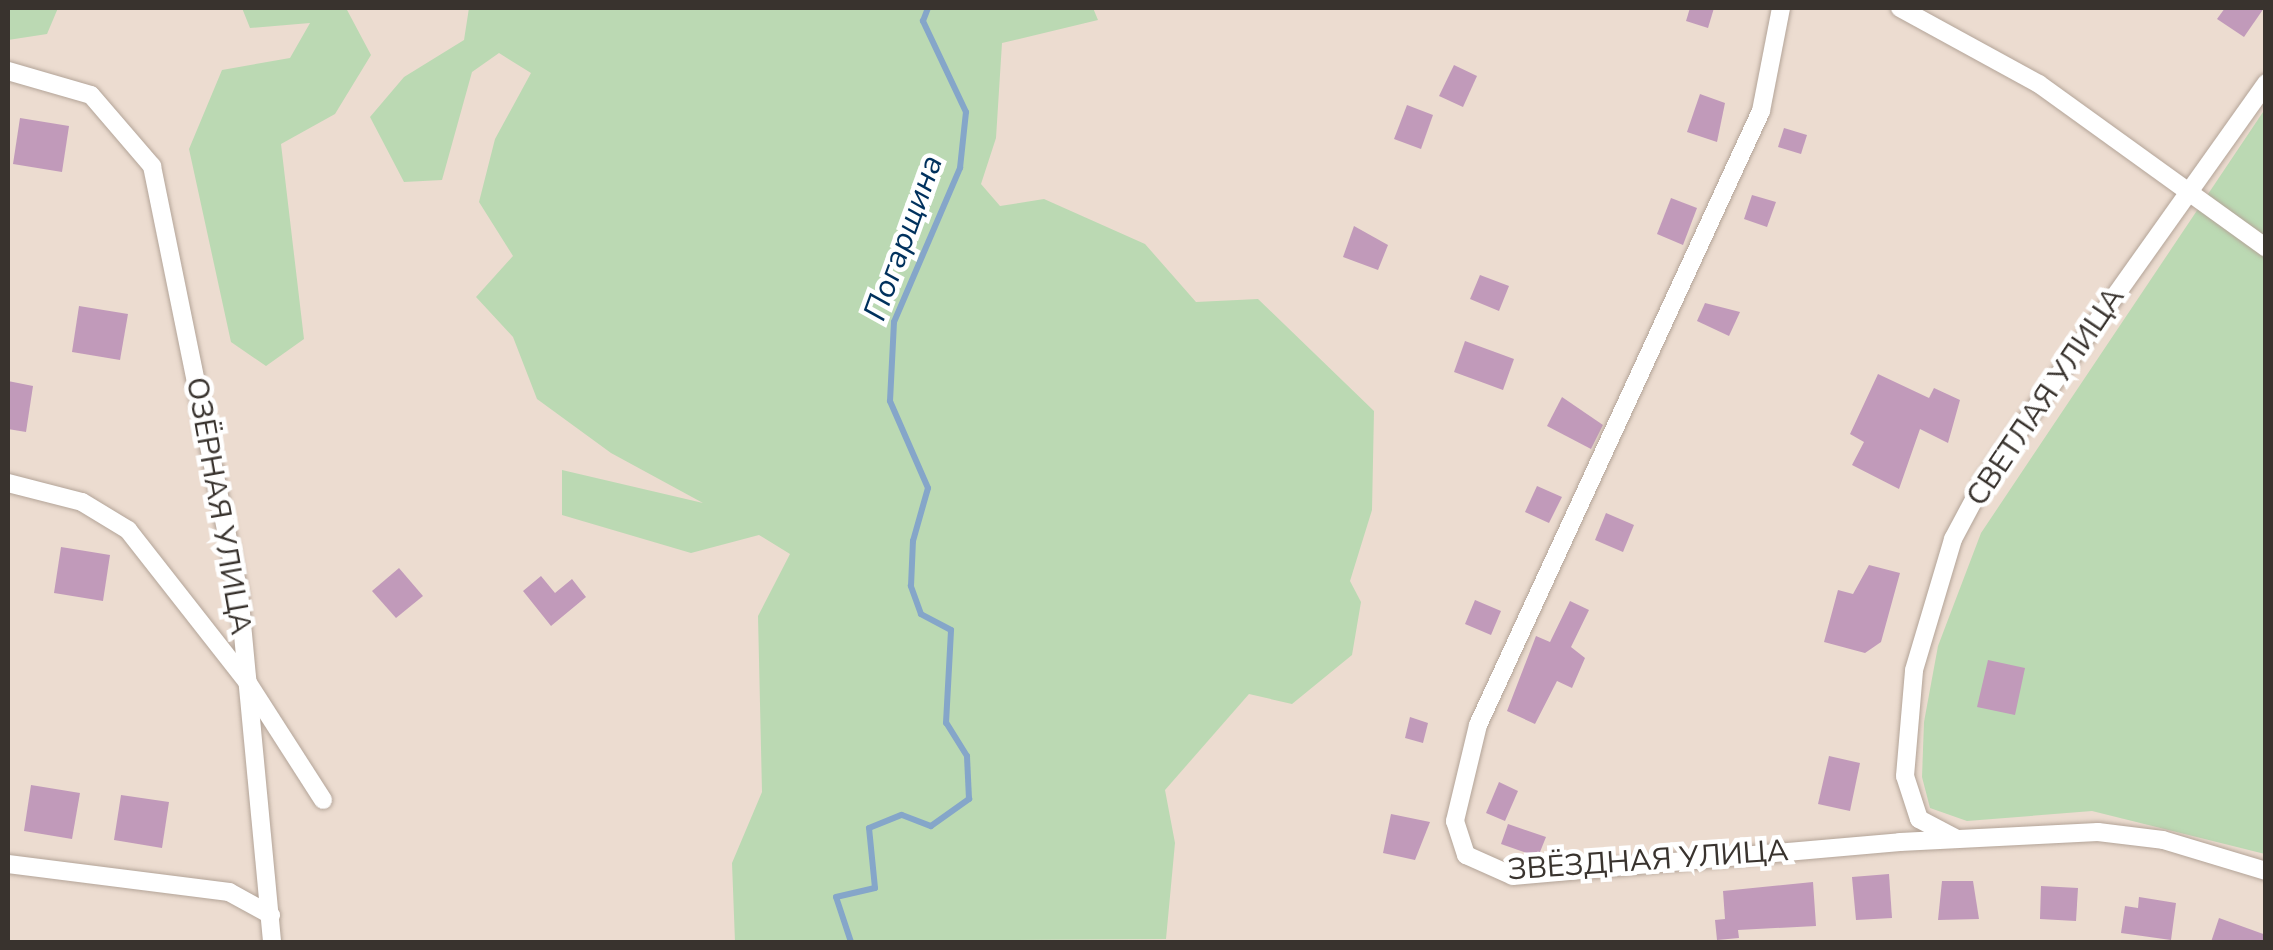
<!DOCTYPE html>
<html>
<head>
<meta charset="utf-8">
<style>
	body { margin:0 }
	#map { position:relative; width:2273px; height:950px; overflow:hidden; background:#ecdcd0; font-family:"Nunito Sans",sans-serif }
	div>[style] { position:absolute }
	.green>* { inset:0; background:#bbd9b3 }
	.stream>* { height:6px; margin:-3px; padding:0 3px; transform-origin:3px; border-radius:3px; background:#85a6c9 }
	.building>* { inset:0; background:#c19aba }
	.roads { filter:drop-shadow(0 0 2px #b3a498) drop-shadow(0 0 2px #b3a498) }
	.street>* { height:18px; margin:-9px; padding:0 9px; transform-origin:9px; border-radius:9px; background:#fff }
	span { translate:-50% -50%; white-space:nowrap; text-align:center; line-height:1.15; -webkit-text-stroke:9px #fff; paint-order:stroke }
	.street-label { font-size:30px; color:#39332e }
	.water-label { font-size:32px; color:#00315d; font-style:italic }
	.frame { position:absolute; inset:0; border:10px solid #39332e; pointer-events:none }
</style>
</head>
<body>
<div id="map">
	<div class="green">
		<div style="clip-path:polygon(8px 8px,58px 8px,47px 34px,8px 40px)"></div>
		<div style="clip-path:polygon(242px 8px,346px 8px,371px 55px,335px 114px,281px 144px,304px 339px,266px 366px,231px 342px,189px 149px,222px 70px,290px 58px,310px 23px,250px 28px)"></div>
		<div style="clip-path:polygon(469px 8px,1093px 8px,1098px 20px,1002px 43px,996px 138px,981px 184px,1000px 206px,1044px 199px,1145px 244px,1196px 302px,1258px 299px,1374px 411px,1372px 510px,1350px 581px,1361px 602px,1352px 655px,1292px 704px,1249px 694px,1165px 790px,1175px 843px,1166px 939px,735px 942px,732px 863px,762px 792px,758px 616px,790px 554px,759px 535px,691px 553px,562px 515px,562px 470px,703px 503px,611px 453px,537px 399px,513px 337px,476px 297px,513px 256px,479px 202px,495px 139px,531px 73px,499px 53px,472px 72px,442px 180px,404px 182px,370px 117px,404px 77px,464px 40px)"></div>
		<div style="clip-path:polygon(2265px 109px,2265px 854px,2092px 811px,1967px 821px,1930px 808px,1922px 777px,1924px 722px,1938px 646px,1981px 533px)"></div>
	</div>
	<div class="stream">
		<div style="left:851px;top:942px;width:47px;rotate:-108.4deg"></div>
		<div style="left:836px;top:897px;width:40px;rotate:-13deg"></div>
		<div style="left:875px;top:888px;width:60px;rotate:-95.7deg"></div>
		<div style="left:869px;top:828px;width:35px;rotate:-22deg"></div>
		<div style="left:902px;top:815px;width:31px;rotate:21deg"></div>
		<div style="left:931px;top:826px;width:47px;rotate:-35.4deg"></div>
		<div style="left:969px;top:799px;width:43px;rotate:-92.7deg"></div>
		<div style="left:967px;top:756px;width:39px;rotate:-122deg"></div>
		<div style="left:946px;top:723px;width:93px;rotate:-86.9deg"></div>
		<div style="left:951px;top:630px;width:34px;rotate:-152deg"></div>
		<div style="left:921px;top:614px;width:30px;rotate:-110deg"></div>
		<div style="left:911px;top:586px;width:45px;rotate:-87.5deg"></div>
		<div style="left:913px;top:541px;width:55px;rotate:-74.2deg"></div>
		<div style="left:928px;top:488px;width:95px;rotate:-113.6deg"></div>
		<div style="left:890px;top:401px;width:79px;rotate:-87.1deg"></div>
		<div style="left:894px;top:322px;width:168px;rotate:-66.8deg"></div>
		<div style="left:960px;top:168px;width:56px;rotate:-83.9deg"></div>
		<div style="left:966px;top:112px;width:101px;rotate:-115.3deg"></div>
		<div style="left:923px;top:21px;width:14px;rotate:-69deg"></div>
	</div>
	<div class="building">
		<div style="clip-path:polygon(1690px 8px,1714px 8px,1708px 28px,1686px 21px)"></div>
		<div style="clip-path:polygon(2225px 8px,2264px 8px,2244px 37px,2217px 19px)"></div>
		<div style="clip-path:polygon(1454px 65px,1477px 76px,1463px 107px,1439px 96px)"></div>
		<div style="clip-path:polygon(1700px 94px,1725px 103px,1717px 142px,1687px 132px)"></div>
		<div style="clip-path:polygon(1407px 105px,1433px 115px,1421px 149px,1394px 139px)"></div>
		<div style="clip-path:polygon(20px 118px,69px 126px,62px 172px,13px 164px)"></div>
		<div style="clip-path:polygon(1784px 128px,1807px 135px,1801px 154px,1778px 147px)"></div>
		<div style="clip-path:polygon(1752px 195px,1776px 202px,1767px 227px,1744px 219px)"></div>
		<div style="clip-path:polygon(1671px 198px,1697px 208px,1683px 245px,1657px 234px)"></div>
		<div style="clip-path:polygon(1354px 226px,1388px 245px,1378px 270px,1343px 257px)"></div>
		<div style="clip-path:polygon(1480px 275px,1509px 286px,1499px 311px,1470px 299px)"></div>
		<div style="clip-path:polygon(1705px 303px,1740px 312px,1729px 336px,1697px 321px)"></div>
		<div style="clip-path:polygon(79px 306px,128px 314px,120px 360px,72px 352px)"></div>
		<div style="clip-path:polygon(1465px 341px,1514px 359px,1503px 390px,1454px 372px)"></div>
		<div style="clip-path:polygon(1878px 374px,1929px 398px,1934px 388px,1960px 400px,1948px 443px,1920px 429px,1899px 489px,1852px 465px,1864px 442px,1850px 434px)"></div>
		<div style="clip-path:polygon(8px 381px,33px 386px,26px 432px,8px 429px)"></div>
		<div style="clip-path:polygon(1562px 397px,1603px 425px,1591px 449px,1547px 426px)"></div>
		<div style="clip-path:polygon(1537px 486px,1562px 497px,1549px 523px,1525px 512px)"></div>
		<div style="clip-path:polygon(1606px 513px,1634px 525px,1623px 552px,1595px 540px)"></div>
		<div style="clip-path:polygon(61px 547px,110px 555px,103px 601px,54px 593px)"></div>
		<div style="clip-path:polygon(1869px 565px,1900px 573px,1881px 642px,1865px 653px,1824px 642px,1838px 590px,1853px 594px)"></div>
		<div style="clip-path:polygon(399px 568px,423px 596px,396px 618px,372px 591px)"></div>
		<div style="clip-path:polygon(541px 576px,555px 593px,572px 579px,586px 597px,551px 626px,523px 591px)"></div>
		<div style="clip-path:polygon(1475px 600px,1501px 611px,1491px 635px,1465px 624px)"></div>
		<div style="clip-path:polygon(1570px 601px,1589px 610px,1571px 647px,1585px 658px,1572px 688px,1557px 681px,1535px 724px,1507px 711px,1536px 636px,1550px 642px)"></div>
		<div style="clip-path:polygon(1988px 660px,2025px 668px,2015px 715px,1977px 707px)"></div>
		<div style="clip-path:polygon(1410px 717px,1428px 723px,1423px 743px,1405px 738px)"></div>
		<div style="clip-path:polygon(1829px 756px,1860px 763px,1850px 811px,1818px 804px)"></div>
		<div style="clip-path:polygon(1499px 782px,1518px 791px,1505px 821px,1486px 813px)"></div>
		<div style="clip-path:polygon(31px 785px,80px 793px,72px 839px,24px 831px)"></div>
		<div style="clip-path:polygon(121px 795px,169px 802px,162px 848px,114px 840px)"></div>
		<div style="clip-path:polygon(1391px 814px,1430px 822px,1415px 860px,1383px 853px)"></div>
		<div style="clip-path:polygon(1508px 824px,1546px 837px,1538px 857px,1501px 844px)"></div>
		<div style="clip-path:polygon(1889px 874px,1892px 918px,1856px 920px,1852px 877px)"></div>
		<div style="clip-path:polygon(1942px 881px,1973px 881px,1979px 919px,1938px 920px)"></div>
		<div style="clip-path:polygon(1813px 882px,1816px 926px,1738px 930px,1739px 938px,1717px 940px,1715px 920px,1725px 919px,1723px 891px)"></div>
		<div style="clip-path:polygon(2041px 886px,2078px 888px,2076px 921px,2040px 919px)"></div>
		<div style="clip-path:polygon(2139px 897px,2176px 903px,2171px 940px,2121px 933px,2125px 906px,2138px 908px)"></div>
		<div style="clip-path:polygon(2219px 918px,2266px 935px,2266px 942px,2211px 942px)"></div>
	</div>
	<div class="roads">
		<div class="street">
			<div style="left:1781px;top:8px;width:105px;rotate:101deg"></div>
			<div style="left:1761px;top:111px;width:676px;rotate:114.75deg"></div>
			<div style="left:1478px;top:725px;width:99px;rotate:103.5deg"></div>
			<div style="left:1455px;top:821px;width:36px;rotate:72deg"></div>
			<div style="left:1466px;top:855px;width:51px;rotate:24.1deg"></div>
			<div style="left:1513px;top:876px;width:388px;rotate:-5deg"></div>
			<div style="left:1900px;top:842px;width:198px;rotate:-2.9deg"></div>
			<div style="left:2098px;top:832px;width:65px;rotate:7deg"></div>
			<div style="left:2163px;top:840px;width:108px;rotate:16.8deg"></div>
			<div style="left:1900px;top:8px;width:158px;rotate:28.7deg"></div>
			<div style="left:2039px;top:84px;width:280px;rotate:35.8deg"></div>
			<div style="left:8px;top:71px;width:86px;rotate:16.1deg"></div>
			<div style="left:91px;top:95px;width:94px;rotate:49.3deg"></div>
			<div style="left:152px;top:166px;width:435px;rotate:78.5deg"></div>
			<div style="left:239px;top:592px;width:352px;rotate:84.6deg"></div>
			<div style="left:8px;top:483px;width:76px;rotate:14.4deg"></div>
			<div style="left:82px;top:502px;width:54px;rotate:31.3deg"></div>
			<div style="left:128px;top:530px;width:194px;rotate:51.9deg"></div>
			<div style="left:248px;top:683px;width:139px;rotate:57.3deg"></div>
			<div style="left:1957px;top:839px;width:43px;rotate:-152.2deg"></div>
			<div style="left:1919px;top:819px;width:45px;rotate:-108deg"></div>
			<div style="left:1905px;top:776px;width:106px;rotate:-85.1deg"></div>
			<div style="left:1914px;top:670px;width:137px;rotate:-73.4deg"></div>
			<div style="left:1953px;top:539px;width:68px;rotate:-61.9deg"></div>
			<div style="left:1985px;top:479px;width:486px;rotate:-54.6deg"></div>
			<div style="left:8px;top:864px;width:223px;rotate:7.2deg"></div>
			<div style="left:229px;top:892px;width:48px;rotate:28.7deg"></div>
		</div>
	</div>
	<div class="street-label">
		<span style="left:2046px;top:397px;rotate:-56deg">СВЕТЛАЯ УЛИЦА</span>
		<span style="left:218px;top:506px;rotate:80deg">ОЗЁРНАЯ УЛИЦА</span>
		<span style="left:1648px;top:861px;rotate:-4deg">ЗВЁЗДНАЯ УЛИЦА</span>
	</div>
	<div class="water-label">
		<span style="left:904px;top:238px;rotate:-70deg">Погарщина</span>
	</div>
	<div class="frame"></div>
</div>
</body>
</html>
